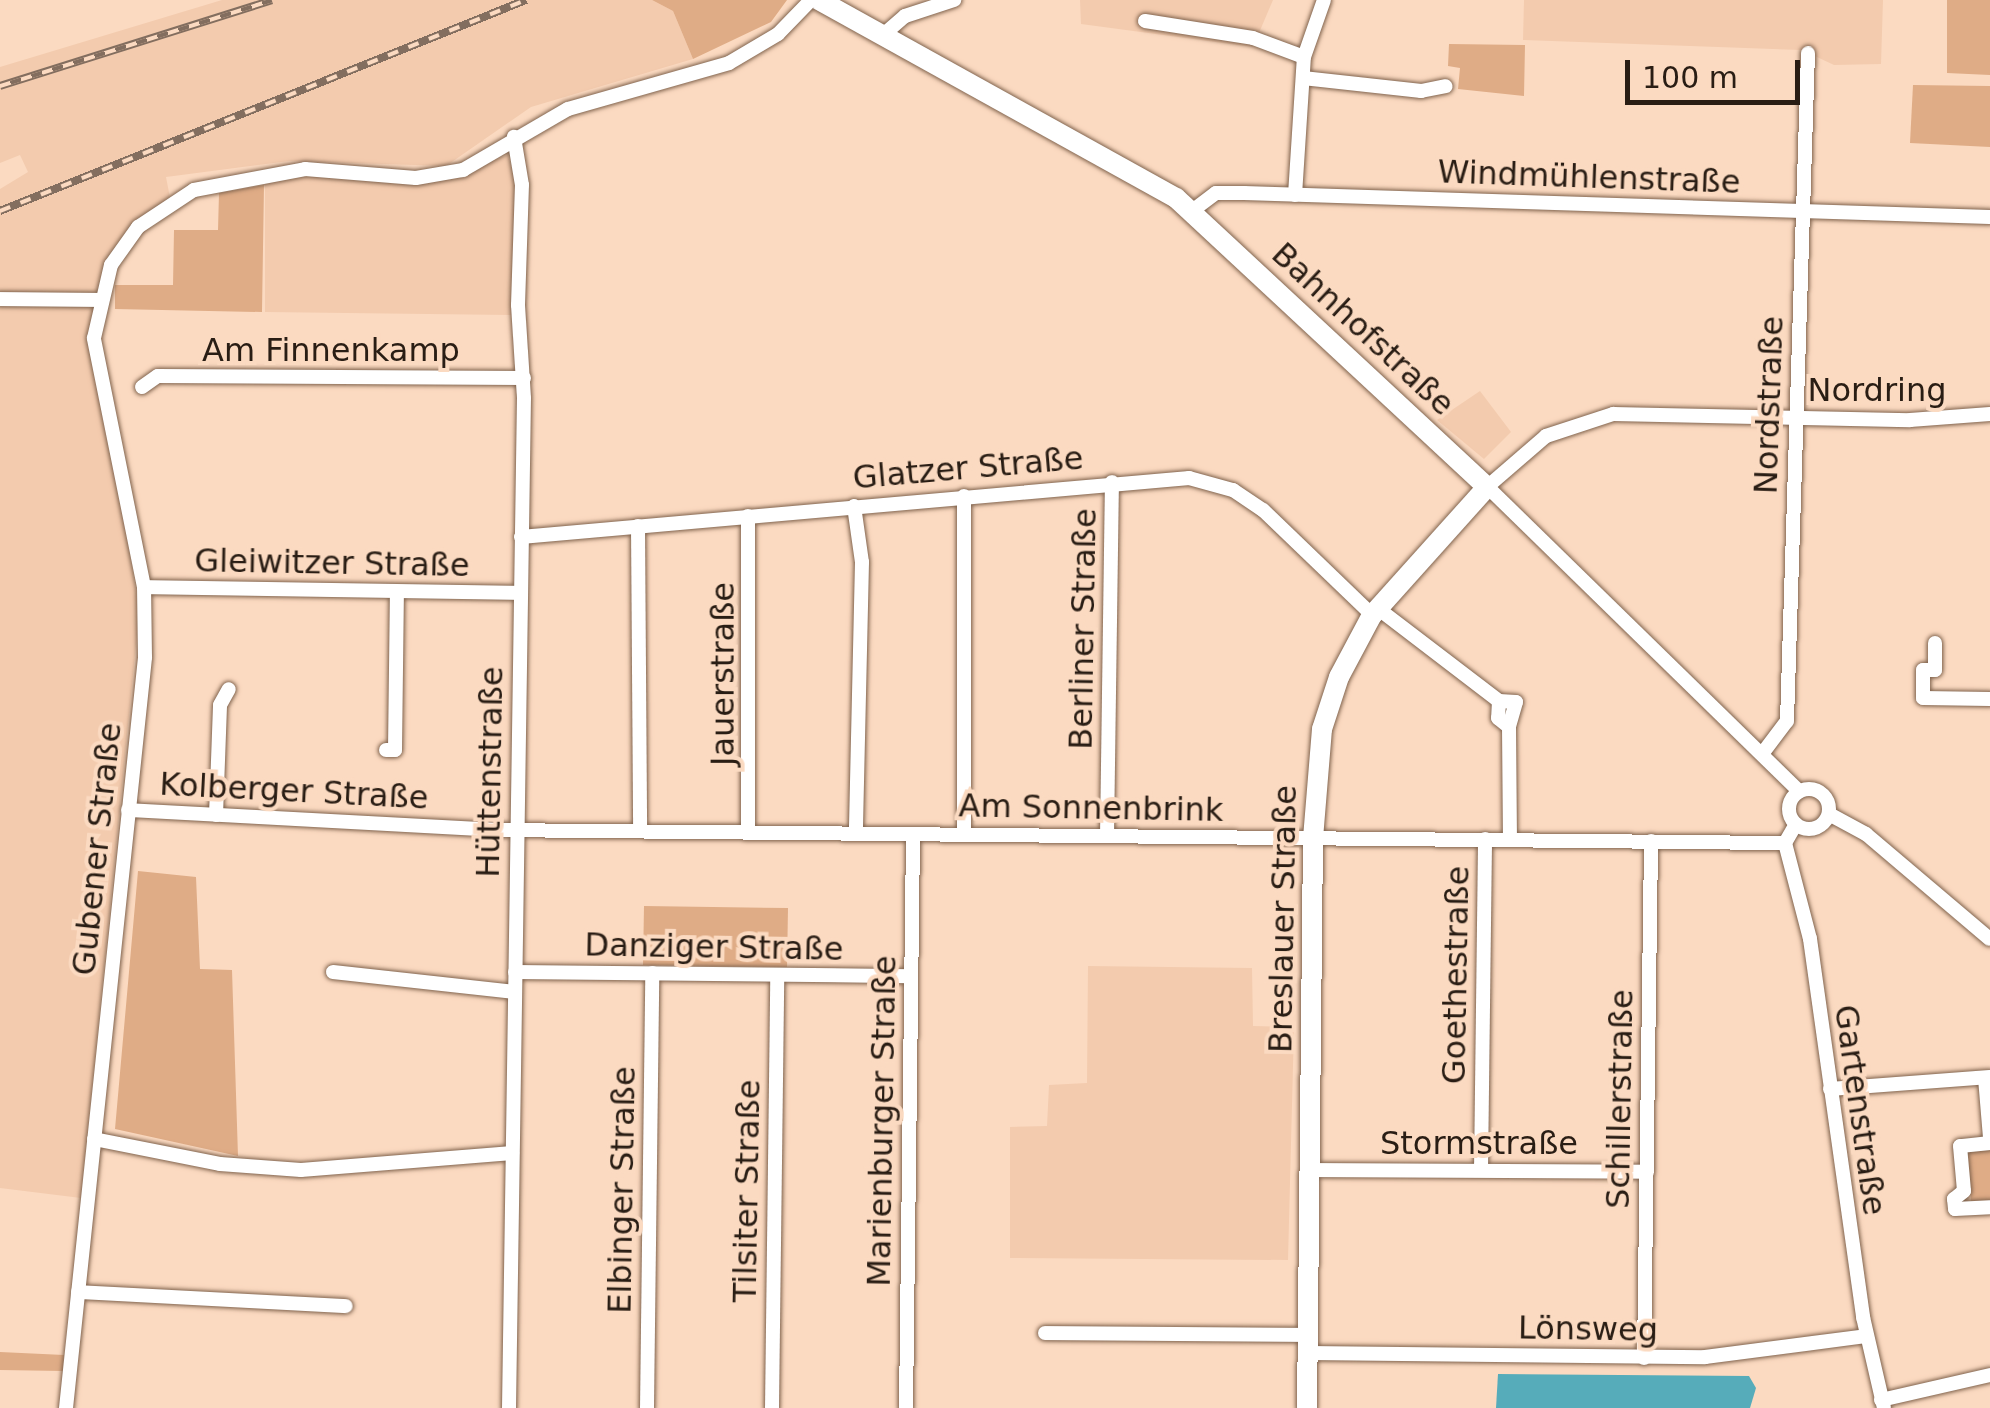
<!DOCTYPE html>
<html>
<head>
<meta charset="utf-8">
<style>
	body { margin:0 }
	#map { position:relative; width:1990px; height:1408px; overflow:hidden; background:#fbdac1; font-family:"DejaVu Sans",sans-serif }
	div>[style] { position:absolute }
	.built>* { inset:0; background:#f3cbae }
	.green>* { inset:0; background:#dfac86 }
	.water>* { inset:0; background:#56acba }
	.roads { filter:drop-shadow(0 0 2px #80634d) drop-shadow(0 0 2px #80634d) }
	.street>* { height:14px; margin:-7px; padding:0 7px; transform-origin:7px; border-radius:7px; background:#fff }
	.street>.ring { margin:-7px; padding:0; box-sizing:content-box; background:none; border:14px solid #fff; border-radius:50% }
	.secondary>* { height:20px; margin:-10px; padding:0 10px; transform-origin:10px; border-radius:10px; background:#fff }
	.rail>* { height:8px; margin-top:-4px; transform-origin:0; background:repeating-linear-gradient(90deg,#fbdac1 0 11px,#836e5f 0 22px); box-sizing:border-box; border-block:2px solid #836e5f }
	span { translate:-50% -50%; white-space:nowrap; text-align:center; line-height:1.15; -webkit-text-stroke:8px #fbdac1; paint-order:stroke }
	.street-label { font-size:32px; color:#291d14 }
	.scale { position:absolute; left:1625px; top:60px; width:175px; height:45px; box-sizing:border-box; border:5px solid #291d14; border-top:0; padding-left:12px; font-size:30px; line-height:35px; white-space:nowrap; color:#291d14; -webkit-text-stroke:8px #fbdac1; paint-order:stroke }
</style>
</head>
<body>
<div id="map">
	<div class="built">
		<div style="clip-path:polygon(222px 0,652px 0,673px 11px,693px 59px,531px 107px,446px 166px,289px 161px,166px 177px,172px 208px,130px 245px,114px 273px,98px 338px,139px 614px,81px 1198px,0 1188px,0 189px,28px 172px,20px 155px,0 163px,0 67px)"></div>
		<div style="clip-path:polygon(1080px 0,1273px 0,1253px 47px,1081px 24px)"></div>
		<div style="clip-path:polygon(1524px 0,1883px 0,1881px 64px,1834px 65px,1802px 50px,1523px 40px)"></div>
		<div style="clip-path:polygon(508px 155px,516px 185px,514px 315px,265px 312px,265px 180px,298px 175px,440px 181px)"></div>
		<div style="clip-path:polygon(1480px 391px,1511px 432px,1484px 459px,1437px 420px)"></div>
		<div style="clip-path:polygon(1088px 966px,1252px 968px,1253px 1026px,1294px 1027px,1288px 1260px,1010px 1258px,1010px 1127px,1047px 1126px,1049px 1085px,1087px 1083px)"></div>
	</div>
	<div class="green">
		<div style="clip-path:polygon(652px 0,787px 0,771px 22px,693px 59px,673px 11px)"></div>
		<div style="clip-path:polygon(1947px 0,1990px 0,1990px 75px,1947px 73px)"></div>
		<div style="clip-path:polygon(1449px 44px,1525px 45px,1524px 96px,1458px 89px,1460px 68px,1448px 66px)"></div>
		<div style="clip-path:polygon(1913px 85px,1990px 86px,1990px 147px,1910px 143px)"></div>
		<div style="clip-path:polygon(264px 185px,262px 312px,115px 309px,115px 285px,173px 285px,174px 230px,218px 230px,219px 193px)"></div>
		<div style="clip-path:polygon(138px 871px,196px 877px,200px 969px,232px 970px,238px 1156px,115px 1129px)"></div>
		<div style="clip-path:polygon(644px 906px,788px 908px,787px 967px,643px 965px)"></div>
		<div style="clip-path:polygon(1990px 1150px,1990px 1201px,1971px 1202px,1968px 1152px)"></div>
		<div style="clip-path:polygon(0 1352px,64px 1355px,63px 1371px,0 1370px)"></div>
	</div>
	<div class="water">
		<div style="clip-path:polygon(1498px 1374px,1749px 1376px,1756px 1388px,1750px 1408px,1496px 1408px)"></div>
	</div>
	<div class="roads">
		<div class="street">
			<div style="left:1145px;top:21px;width:109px;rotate:8.9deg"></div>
			<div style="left:1253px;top:38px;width:54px;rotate:20.4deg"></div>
			<div style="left:883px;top:35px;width:29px;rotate:-41deg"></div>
			<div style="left:905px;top:16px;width:52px;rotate:-18.1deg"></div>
			<div style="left:1303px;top:78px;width:119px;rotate:6.3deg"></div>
			<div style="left:1421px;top:91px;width:25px;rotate:-11deg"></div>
			<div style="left:1295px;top:195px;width:138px;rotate:-86.3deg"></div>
			<div style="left:1304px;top:57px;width:60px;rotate:-70.7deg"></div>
			<div style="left:1192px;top:211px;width:30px;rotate:-37deg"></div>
			<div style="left:1216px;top:193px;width:28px"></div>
			<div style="left:1244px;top:193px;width:746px;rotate:1.84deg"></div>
			<div style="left:0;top:299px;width:98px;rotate:0.6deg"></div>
			<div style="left:142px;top:387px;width:19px;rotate:-35deg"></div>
			<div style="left:158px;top:376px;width:366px;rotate:0.3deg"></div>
			<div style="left:964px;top:496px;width:338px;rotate:90deg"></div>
			<div style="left:854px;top:506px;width:57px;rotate:81.9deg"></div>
			<div style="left:862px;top:562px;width:271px;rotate:91.3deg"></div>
			<div style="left:748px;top:516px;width:316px;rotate:90deg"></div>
			<div style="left:638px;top:526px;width:304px;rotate:89.6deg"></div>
			<div style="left:521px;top:537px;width:671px;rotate:-5.05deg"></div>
			<div style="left:1189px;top:478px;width:46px;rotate:15.3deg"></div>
			<div style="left:1233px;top:490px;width:36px;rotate:34deg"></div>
			<div style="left:1263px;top:510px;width:151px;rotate:43.9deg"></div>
			<div style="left:144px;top:587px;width:376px;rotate:0.9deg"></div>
			<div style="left:1376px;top:607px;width:155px;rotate:37.4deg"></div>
			<div style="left:1499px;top:701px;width:17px;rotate:93deg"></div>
			<div style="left:1498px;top:718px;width:14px;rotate:39deg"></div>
			<div style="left:1509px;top:727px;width:112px;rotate:89.5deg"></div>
			<div style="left:1935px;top:643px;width:27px;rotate:90deg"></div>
			<div style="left:1935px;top:670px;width:12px;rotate:180deg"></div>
			<div style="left:1923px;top:670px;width:28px;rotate:90deg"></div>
			<div style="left:1923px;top:698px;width:67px;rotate:0.9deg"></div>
			<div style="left:1499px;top:701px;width:17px;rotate:3deg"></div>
			<div style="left:1516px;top:702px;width:26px;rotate:106deg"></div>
			<div style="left:386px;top:750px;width:9px"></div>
			<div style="left:395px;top:750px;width:158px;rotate:-89.3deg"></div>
			<div style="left:1765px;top:750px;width:36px;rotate:-53deg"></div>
			<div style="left:1787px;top:721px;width:668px;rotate:-88.2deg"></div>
			<div class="ring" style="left:1789px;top:789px;width:26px;height:26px"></div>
			<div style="left:1799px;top:791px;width:436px;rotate:-135.7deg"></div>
			<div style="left:1487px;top:487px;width:78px;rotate:-40.8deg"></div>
			<div style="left:1546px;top:436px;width:71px;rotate:-18.2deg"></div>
			<div style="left:1613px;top:414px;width:297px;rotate:1.2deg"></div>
			<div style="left:1910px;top:420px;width:80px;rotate:-4.3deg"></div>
			<div style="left:128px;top:810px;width:368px;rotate:3.1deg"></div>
			<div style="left:495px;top:830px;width:1290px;rotate:0.58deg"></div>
			<div style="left:1829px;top:814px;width:42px;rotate:28.4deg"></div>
			<div style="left:1866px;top:834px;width:162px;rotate:40.3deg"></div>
			<div style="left:216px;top:815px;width:110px;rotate:-87.9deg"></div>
			<div style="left:220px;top:705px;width:18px;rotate:-61deg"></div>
			<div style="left:1796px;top:824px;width:22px;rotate:120deg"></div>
			<div style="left:1785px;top:843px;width:99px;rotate:75.4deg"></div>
			<div style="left:1810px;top:939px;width:382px;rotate:82deg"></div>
			<div style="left:1863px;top:1317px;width:93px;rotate:77deg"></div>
			<div style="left:1107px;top:836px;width:354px;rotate:-89.2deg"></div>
			<div style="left:333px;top:972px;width:183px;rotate:6.3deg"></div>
			<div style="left:515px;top:972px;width:396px;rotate:0.6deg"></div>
			<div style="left:1985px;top:1078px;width:60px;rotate:85.2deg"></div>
			<div style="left:1830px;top:1089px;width:160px;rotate:-4.3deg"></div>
			<div style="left:94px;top:1139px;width:128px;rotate:11.2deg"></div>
			<div style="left:220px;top:1164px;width:81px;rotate:4.2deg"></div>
			<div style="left:301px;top:1170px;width:212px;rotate:-4.6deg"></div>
			<div style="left:1990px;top:1143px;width:30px;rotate:174deg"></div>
			<div style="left:1960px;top:1146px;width:45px;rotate:84.9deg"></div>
			<div style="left:1964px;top:1191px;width:13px;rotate:141deg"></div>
			<div style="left:1954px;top:1199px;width:10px;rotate:84deg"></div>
			<div style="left:1955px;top:1209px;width:35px;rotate:-3deg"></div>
			<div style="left:1310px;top:1170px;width:337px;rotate:0.3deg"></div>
			<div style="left:1481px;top:1170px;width:331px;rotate:-89.3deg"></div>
			<div style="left:78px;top:1292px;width:268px;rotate:3deg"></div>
			<div style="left:1045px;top:1333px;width:263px;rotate:0.4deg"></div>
			<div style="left:1308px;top:1353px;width:397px;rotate:0.6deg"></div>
			<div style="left:1705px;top:1357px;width:162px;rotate:-7.4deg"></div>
			<div style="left:1644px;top:1358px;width:517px;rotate:-89.22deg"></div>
			<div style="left:1881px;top:1400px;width:112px;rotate:-12.9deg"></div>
			<div style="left:66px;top:1408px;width:755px;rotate:-83.99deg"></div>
			<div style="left:145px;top:657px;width:70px;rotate:-90.8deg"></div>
			<div style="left:144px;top:587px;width:254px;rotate:-101.4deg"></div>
			<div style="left:94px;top:338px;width:75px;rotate:-76.9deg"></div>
			<div style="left:111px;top:265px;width:47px;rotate:-54.6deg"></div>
			<div style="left:138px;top:227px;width:67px;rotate:-33.5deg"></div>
			<div style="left:194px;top:190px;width:113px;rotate:-10.7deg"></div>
			<div style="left:305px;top:169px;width:111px;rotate:4.6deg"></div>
			<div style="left:416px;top:178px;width:48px;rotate:-9.7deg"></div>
			<div style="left:463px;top:170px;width:121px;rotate:-30.2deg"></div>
			<div style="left:568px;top:109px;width:167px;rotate:-15.9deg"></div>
			<div style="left:729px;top:63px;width:57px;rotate:-30.6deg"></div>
			<div style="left:778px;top:34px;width:47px;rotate:-45.9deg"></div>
			<div style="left:509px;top:1408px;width:1010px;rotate:-89.15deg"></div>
			<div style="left:524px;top:398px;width:93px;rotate:-93.7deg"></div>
			<div style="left:518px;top:305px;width:120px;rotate:-88.1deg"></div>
			<div style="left:522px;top:185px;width:49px;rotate:-99.5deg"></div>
			<div style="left:647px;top:1408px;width:435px;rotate:-89.3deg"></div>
			<div style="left:772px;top:1408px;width:432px;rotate:-89.3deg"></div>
			<div style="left:906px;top:1408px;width:574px;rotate:-89.3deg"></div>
		</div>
		<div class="secondary">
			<div style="left:819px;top:0;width:408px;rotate:29deg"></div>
			<div style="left:1176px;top:198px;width:425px;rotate:42.9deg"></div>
			<div style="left:1487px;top:487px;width:172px;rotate:131.9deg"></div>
			<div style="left:1372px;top:615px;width:70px;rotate:118deg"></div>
			<div style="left:1339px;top:677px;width:55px;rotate:108.1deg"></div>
			<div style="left:1322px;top:729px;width:109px;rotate:94.7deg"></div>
			<div style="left:1313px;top:838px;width:570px;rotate:90.6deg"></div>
		</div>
	</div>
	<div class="rail">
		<div style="left:0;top:86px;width:285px;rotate:-17.5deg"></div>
		<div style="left:0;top:211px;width:567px;rotate:-21.86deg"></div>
	</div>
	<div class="street-label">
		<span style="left:1589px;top:177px;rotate:2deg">Windmühlenstraße</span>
		<span style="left:1363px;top:329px;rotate:43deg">Bahnhofstraße</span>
		<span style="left:331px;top:350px">Am Finnenkamp</span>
		<span style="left:1877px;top:390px">Nordring</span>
		<span style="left:1769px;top:405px;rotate:-88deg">Nordstraße</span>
		<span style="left:968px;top:468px;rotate:-5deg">Glatzer Straße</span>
		<span style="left:332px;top:563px;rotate:1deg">Gleiwitzer Straße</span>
		<span style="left:1083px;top:629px;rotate:-89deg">Berliner Straße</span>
		<span style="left:723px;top:674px;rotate:-90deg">Jauerstraße</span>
		<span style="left:490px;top:772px;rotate:-89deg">Hüttenstraße</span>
		<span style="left:294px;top:791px;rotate:3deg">Kolberger Straße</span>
		<span style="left:1091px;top:808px;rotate:1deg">Am Sonnenbrink</span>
		<span style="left:97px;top:849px;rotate:-84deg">Gubener Straße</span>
		<span style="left:1283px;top:919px;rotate:-89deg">Breslauer Straße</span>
		<span style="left:714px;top:947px;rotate:1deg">Danziger Straße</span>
		<span style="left:1456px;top:975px;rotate:-89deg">Goethestraße</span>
		<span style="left:1620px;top:1099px;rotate:-89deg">Schillerstraße</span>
		<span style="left:1860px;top:1110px;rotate:82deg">Gartenstraße</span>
		<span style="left:882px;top:1121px;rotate:-89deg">Marienburger Straße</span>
		<span style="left:1479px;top:1143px">Stormstraße</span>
		<span style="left:622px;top:1190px;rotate:-89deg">Elbinger Straße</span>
		<span style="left:747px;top:1191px;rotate:-89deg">Tilsiter Straße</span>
		<span style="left:1588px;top:1329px;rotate:1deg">Lönsweg</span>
	</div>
	<div class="scale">100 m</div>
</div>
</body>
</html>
